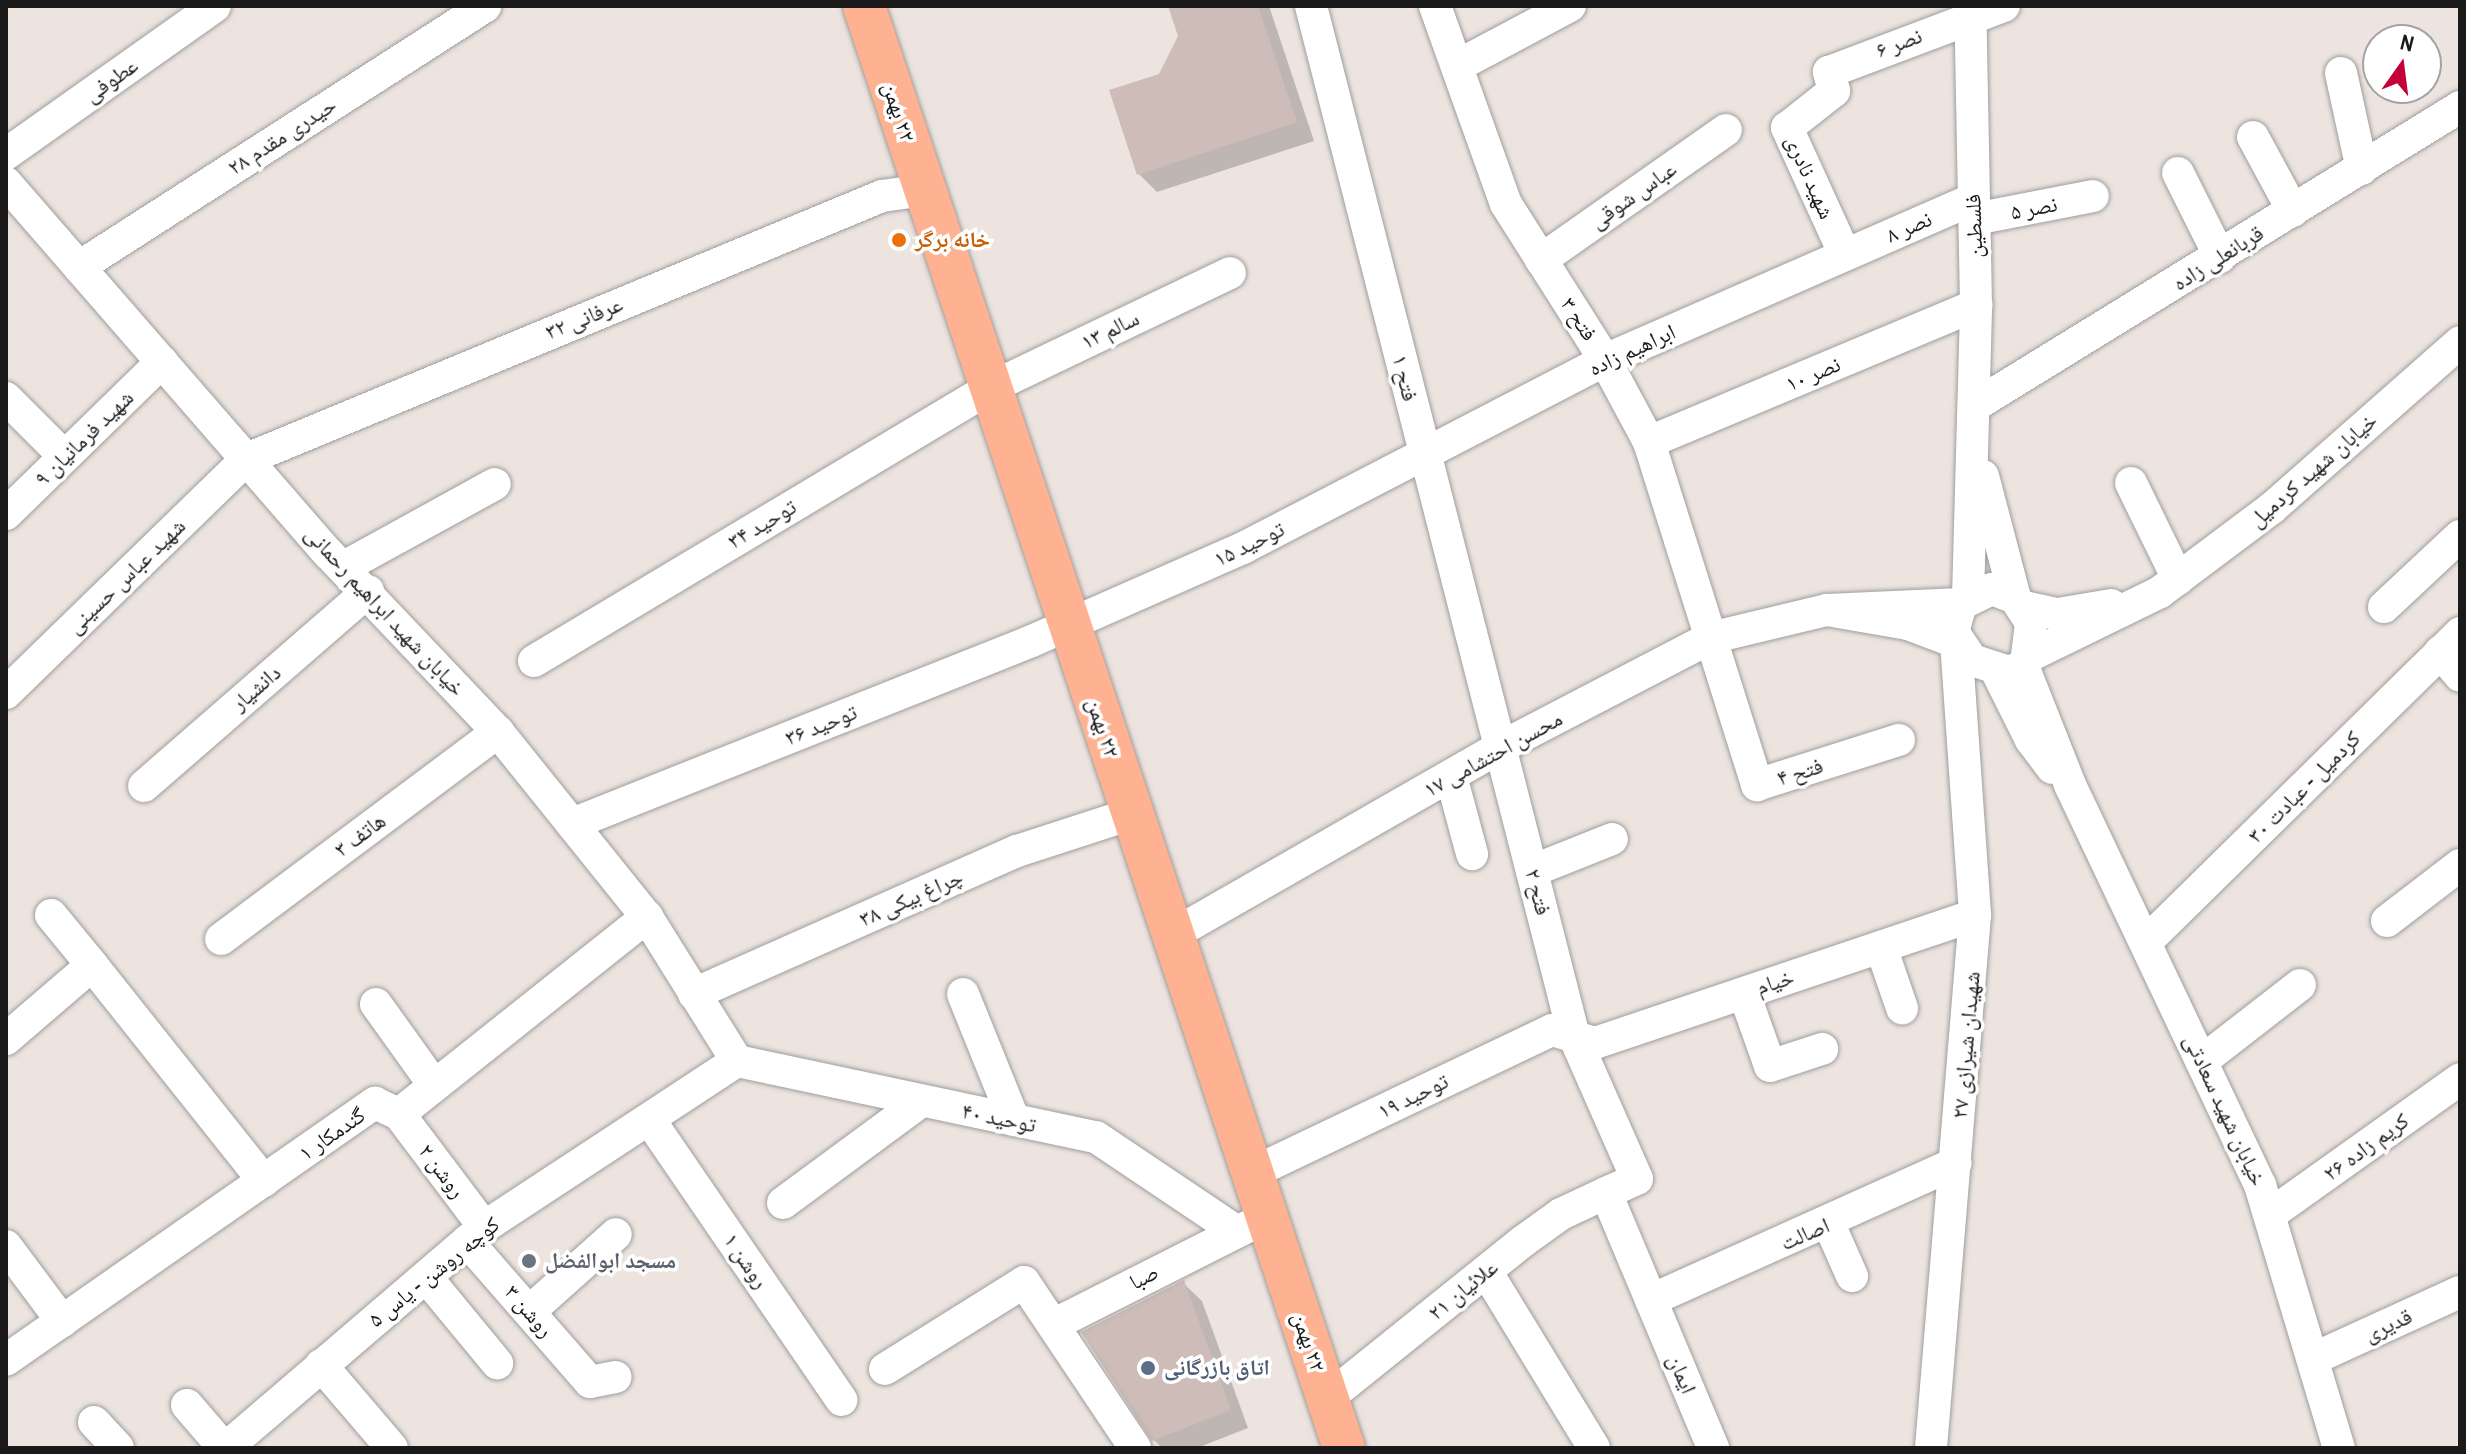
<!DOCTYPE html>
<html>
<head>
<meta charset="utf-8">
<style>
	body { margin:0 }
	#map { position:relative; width:2466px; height:1454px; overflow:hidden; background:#ede4df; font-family:"Archivo Narrow","Noto Naskh Arabic",sans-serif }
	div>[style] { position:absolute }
	.shadow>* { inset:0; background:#0003 }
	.building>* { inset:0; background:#cdbcb8 }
	.roads { filter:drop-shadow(0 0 2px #9e9e9e) drop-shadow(0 0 2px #9e9e9e) }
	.minor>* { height:32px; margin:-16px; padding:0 16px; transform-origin:16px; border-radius:16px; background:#fff }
	.major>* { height:42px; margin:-21px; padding:0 21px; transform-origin:21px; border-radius:21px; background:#ffb292 }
	.dots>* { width:22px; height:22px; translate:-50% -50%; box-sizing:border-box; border:4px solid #fff; border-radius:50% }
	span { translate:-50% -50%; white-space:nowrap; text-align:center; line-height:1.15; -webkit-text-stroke:7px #fff; paint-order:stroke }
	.street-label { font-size:22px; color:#1a1a1a }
	.food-label { font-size:22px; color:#c56008; font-weight:700 }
	.left { translate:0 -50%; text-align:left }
	.worship-label { font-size:22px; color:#5b616d; font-weight:700 }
	.service-label { font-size:22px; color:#4e5e75; font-weight:700 }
	.frame { position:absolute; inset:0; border:8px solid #1a1a1a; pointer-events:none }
	.north { position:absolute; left:2362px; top:24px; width:80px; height:80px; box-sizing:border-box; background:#fff; border:2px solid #a3a3a3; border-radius:50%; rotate:14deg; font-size:22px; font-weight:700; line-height:32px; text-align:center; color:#1a1a1a }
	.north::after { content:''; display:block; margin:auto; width:28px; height:36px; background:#c50036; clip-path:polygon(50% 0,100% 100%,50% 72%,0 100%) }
</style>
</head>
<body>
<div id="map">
	<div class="shadow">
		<div style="clip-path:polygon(1170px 6px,1269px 6px,1314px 141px,1157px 192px,1139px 174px,1160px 75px,1180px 36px)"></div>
		<div style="clip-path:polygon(1183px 1283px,1202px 1301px,1248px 1428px,1197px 1448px,1162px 1448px,1154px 1440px)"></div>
	</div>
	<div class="building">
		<div style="clip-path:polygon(1168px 6px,1258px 6px,1297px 122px,1137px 175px,1109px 90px,1159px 74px,1178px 36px)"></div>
		<div style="clip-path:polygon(1184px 1280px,1231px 1410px,1152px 1441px,1081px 1332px)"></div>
	</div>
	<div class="roads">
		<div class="minor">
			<div style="left:1311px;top:6px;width:1063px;rotate:75.68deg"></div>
			<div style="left:1574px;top:1036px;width:156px;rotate:66.2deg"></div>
			<div style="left:1637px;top:1179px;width:34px;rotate:156deg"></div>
			<div style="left:1606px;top:1193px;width:277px;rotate:67.2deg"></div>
			<div style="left:1435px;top:6px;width:210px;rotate:70.3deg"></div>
			<div style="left:1506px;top:204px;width:185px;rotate:57.6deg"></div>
			<div style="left:1605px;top:360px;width:93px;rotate:61.8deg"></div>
			<div style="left:1649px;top:442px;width:360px;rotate:72.5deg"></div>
			<div style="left:1757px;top:785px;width:149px;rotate:-17.6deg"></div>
			<div style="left:1457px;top:66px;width:128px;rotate:-28deg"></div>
			<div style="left:2341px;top:73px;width:98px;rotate:77.7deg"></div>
			<div style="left:2253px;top:137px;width:84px;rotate:61.6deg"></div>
			<div style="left:6px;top:154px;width:256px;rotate:-35.3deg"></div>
			<div style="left:2178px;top:173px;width:94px;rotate:63.4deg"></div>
			<div style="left:6px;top:183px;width:492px;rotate:49deg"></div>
			<div style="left:329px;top:554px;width:245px;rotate:46.5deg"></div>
			<div style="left:498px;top:732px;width:238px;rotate:51.2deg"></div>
			<div style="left:647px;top:917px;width:170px;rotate:58deg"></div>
			<div style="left:1975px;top:219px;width:120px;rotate:-11deg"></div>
			<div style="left:1845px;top:255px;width:140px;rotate:-114.5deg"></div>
			<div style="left:1787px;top:128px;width:60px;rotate:-38.2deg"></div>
			<div style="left:1834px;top:91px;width:20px;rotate:-105deg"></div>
			<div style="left:1829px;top:72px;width:187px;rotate:-20.7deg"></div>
			<div style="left:1541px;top:260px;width:226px;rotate:-35.1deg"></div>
			<div style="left:79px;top:267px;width:483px;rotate:-32.7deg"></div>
			<div style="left:6px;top:398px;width:81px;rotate:45deg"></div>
			<div style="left:1974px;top:406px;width:571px;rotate:-31.6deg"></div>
			<div style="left:1649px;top:442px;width:355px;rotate:-22.7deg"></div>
			<div style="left:1983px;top:476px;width:126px;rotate:75.3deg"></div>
			<div style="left:2131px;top:483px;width:107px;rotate:63.9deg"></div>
			<div style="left:6px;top:514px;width:218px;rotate:-44.3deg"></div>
			<div style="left:344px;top:567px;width:172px;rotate:-28.8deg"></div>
			<div style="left:1992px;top:589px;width:25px;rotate:21deg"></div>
			<div style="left:2015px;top:598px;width:30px;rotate:57deg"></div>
			<div style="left:2031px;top:623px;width:34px;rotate:97deg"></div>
			<div style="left:2027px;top:657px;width:10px;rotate:114deg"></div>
			<div style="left:2023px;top:666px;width:15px;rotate:157deg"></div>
			<div style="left:2009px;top:672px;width:39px;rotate:-162deg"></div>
			<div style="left:1972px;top:660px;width:34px;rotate:-124deg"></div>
			<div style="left:1953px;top:632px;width:29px;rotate:-74deg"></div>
			<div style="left:1961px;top:604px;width:34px;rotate:-26deg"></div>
			<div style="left:1968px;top:597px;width:292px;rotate:-88.4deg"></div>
			<div style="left:1976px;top:305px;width:299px;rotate:-91.1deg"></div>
			<div style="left:2024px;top:607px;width:35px;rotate:12deg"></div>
			<div style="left:2058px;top:614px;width:54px;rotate:-9.6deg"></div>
			<div style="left:2384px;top:607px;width:104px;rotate:-43.1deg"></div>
			<div style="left:1827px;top:610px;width:82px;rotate:9.8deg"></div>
			<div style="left:1908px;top:624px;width:51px;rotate:20.6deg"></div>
			<div style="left:1956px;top:642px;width:274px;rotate:86deg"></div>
			<div style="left:1975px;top:915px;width:535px;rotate:94.72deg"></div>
			<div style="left:2440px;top:652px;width:31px;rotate:50deg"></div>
			<div style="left:2027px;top:657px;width:148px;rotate:-26deg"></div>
			<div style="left:2160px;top:592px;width:140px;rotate:-36.9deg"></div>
			<div style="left:2272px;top:508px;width:251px;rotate:-41.4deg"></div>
			<div style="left:534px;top:661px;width:531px;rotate:-30.91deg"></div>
			<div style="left:990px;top:388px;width:266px;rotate:-25.6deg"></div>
			<div style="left:2023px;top:666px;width:130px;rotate:68.4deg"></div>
			<div style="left:2071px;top:787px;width:441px;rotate:64.6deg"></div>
			<div style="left:2260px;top:1185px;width:275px;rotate:73.3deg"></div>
			<div style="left:1996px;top:670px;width:78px;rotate:63.4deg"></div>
			<div style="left:2031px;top:740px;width:35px;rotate:53deg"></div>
			<div style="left:6px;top:693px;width:336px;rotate:-44.2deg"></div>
			<div style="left:247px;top:459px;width:687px;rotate:-22.5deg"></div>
			<div style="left:882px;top:196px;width:42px;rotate:-8.1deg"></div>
			<div style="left:1451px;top:776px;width:81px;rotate:74.9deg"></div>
			<div style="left:144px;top:786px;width:297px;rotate:-41deg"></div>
			<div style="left:572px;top:824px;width:495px;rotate:-21.7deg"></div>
			<div style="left:1032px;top:641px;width:231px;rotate:-23.8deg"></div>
			<div style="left:1243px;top:548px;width:408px;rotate:-27.4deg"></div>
			<div style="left:1605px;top:360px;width:402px;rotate:-23.6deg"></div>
			<div style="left:1532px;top:871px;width:86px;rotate:-21.8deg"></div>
			<div style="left:51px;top:915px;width:65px;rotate:50.6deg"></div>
			<div style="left:2387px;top:921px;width:92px;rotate:-37.5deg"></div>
			<div style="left:1174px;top:934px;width:372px;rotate:-29.8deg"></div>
			<div style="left:1497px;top:749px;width:240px;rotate:-27.5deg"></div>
			<div style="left:1710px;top:638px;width:120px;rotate:-13.5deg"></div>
			<div style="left:1827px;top:610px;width:134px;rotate:-2.6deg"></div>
			<div style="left:221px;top:939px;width:346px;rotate:-36.8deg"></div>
			<div style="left:2148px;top:940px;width:438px;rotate:-44.5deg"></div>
			<div style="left:1881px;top:947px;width:65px;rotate:71deg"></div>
			<div style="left:1744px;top:993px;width:77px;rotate:70.4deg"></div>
			<div style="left:1770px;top:1066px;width:55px;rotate:-18.1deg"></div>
			<div style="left:694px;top:994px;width:353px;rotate:-23.9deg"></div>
			<div style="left:1017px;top:851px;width:120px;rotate:-18deg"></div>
			<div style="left:963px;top:994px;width:136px;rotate:68deg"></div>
			<div style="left:376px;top:1004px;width:100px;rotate:54.4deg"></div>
			<div style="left:6px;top:1039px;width:113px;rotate:-40.7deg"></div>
			<div style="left:92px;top:965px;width:276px;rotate:51.5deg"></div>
			<div style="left:737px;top:1061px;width:367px;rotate:12deg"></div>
			<div style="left:1096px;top:1137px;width:169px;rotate:33.9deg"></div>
			<div style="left:2202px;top:1061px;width:124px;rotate:-37.8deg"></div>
			<div style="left:399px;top:1114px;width:141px;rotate:53deg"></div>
			<div style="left:651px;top:1122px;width:337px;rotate:55.6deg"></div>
			<div style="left:1252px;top:1173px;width:332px;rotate:-25.5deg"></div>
			<div style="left:1552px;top:1030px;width:45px;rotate:16.8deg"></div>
			<div style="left:1595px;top:1043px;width:401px;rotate:-18.6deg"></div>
			<div style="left:783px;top:1203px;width:170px;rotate:-36.4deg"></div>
			<div style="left:2271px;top:1214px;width:232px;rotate:-35.5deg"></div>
			<div style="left:1829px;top:1224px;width:57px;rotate:66.1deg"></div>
			<div style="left:467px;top:1241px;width:187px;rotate:48.9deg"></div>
			<div style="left:590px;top:1382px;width:26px;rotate:-11deg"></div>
			<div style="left:6px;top:1246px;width:94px;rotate:53.3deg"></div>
			<div style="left:1486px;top:1271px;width:207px;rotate:58.6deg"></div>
			<div style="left:426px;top:1277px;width:112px;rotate:50.5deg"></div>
			<div style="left:1651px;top:1300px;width:334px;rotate:-24.2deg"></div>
			<div style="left:530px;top:1311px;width:115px;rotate:-41.8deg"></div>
			<div style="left:1053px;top:1325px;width:224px;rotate:-26.8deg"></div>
			<div style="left:2315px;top:1358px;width:159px;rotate:-24.5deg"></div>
			<div style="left:6px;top:1360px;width:450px;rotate:-34.9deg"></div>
			<div style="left:375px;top:1103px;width:26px;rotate:25deg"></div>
			<div style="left:399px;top:1114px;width:317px;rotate:-38.5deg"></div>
			<div style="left:321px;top:1365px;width:109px;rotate:49.5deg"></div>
			<div style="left:885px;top:1369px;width:164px;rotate:-32deg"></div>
			<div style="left:1024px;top:1282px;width:200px;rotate:56.2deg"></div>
			<div style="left:1328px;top:1398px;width:249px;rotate:-38.8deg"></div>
			<div style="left:1522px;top:1242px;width:48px;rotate:-35.7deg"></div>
			<div style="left:1561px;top:1214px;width:50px;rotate:-25deg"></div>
			<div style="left:187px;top:1405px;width:57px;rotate:49.3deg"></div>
			<div style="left:94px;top:1422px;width:35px;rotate:47deg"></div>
			<div style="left:226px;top:1448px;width:340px;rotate:-40.6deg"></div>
			<div style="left:484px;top:1227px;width:303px;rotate:-33.3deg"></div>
		</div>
		<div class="major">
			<div style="left:864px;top:6px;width:1520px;rotate:71.59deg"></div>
		</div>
	</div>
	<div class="dots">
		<div style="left:899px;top:240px;background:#e8710a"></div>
		<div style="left:529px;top:1261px;background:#6b7280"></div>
		<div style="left:1148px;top:1368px;background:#5c6f8a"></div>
	</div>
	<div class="street-label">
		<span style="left:1899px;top:43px;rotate:-21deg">نصر ۶</span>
		<span style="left:111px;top:80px;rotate:-35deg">عطوفی</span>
		<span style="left:899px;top:112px;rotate:72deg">٢٢ بهمن</span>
		<span style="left:282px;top:136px;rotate:-33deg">حیدری مقدم ۲۸</span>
		<span style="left:1810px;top:177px;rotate:66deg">شهید نادری</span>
		<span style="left:1633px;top:195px;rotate:-35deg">عباس شوقی</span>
		<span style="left:2034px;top:208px;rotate:-11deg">نصر ۵</span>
		<span style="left:1974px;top:226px;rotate:-92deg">فلسطین</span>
		<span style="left:1909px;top:227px;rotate:-24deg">نصر ۸</span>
		<span style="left:2218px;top:258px;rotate:-32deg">قربانعلی زاده</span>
		<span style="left:584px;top:318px;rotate:-22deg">عرفانی ۳۲</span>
		<span style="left:1579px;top:319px;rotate:57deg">فتح ۳</span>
		<span style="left:1110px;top:330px;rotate:-26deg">سالم ۱۳</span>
		<span style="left:1632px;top:350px;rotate:-25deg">ابراهیم زاده</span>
		<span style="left:1813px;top:374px;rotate:-23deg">نصر ۱۰</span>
		<span style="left:1405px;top:378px;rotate:76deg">فتح ۱</span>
		<span style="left:84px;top:438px;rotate:-44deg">شهید فرمانیان ۹</span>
		<span style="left:2313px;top:470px;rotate:-41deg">خیابان شهید کردمیل</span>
		<span style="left:762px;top:524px;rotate:-31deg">توحید ۳۴</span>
		<span style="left:1249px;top:544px;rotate:-26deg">توحید ۱۵</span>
		<span style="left:126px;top:576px;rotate:-44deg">شهید عباس حسینی</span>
		<span style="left:385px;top:611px;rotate:47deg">خیابان شهید ابراهیم رحمانی</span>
		<span style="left:256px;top:688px;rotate:-41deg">دانشیار</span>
		<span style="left:821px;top:725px;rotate:-22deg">توحید ۳۶</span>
		<span style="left:1103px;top:728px;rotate:72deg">٢٢ بهمن</span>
		<span style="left:1493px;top:754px;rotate:-29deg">محسن احتشامی ۱۷</span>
		<span style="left:1800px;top:772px;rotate:-18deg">فتح ۴</span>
		<span style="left:2304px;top:787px;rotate:-45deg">کردمیل - عبادت ۳۰</span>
		<span style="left:360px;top:835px;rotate:-37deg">هاتف ۳</span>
		<span style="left:1538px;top:892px;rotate:75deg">فتح ۲</span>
		<span style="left:911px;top:898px;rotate:-24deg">چراغ بیکی ۳۸</span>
		<span style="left:1775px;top:982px;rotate:-18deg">خیام</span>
		<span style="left:1966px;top:1045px;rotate:-85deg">شهیدان شیرازی ۲۷</span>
		<span style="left:1413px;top:1096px;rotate:-26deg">توحید ۱۹</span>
		<span style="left:2225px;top:1110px;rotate:65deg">خیابان شهید سعادتی</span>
		<span style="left:999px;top:1118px;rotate:11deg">توحید ۴۰</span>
		<span style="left:332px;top:1134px;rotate:-35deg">گندمکار ۱</span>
		<span style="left:2366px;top:1147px;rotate:-36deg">کریم زاده ۲۶</span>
		<span style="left:442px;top:1171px;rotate:53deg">روشن ۲</span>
		<span style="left:1805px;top:1234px;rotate:-23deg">اصالت</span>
		<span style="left:746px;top:1261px;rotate:56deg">روشن ۱</span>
		<span style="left:434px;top:1272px;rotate:-39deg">کوچه روشن - یاس ۵</span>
		<span style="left:1144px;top:1277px;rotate:-28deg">صبا</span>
		<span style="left:1463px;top:1290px;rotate:-39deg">علائیان ۲۱</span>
		<span style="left:529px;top:1311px;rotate:49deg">روشن ۳</span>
		<span style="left:2388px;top:1325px;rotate:-24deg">قدیری</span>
		<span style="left:1309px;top:1342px;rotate:71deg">٢٢ بهمن</span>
		<span style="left:1682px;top:1374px;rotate:67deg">ایمان</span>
	</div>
	<div class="food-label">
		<span class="left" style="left:915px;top:240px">خانه برگر</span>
	</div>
	<div class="worship-label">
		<span class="left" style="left:545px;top:1261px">مسجد ابوالفضل</span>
	</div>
	<div class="service-label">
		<span class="left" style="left:1164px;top:1368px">اتاق بازرگانی</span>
	</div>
	<div class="frame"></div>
	<div class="north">N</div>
</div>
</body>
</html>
